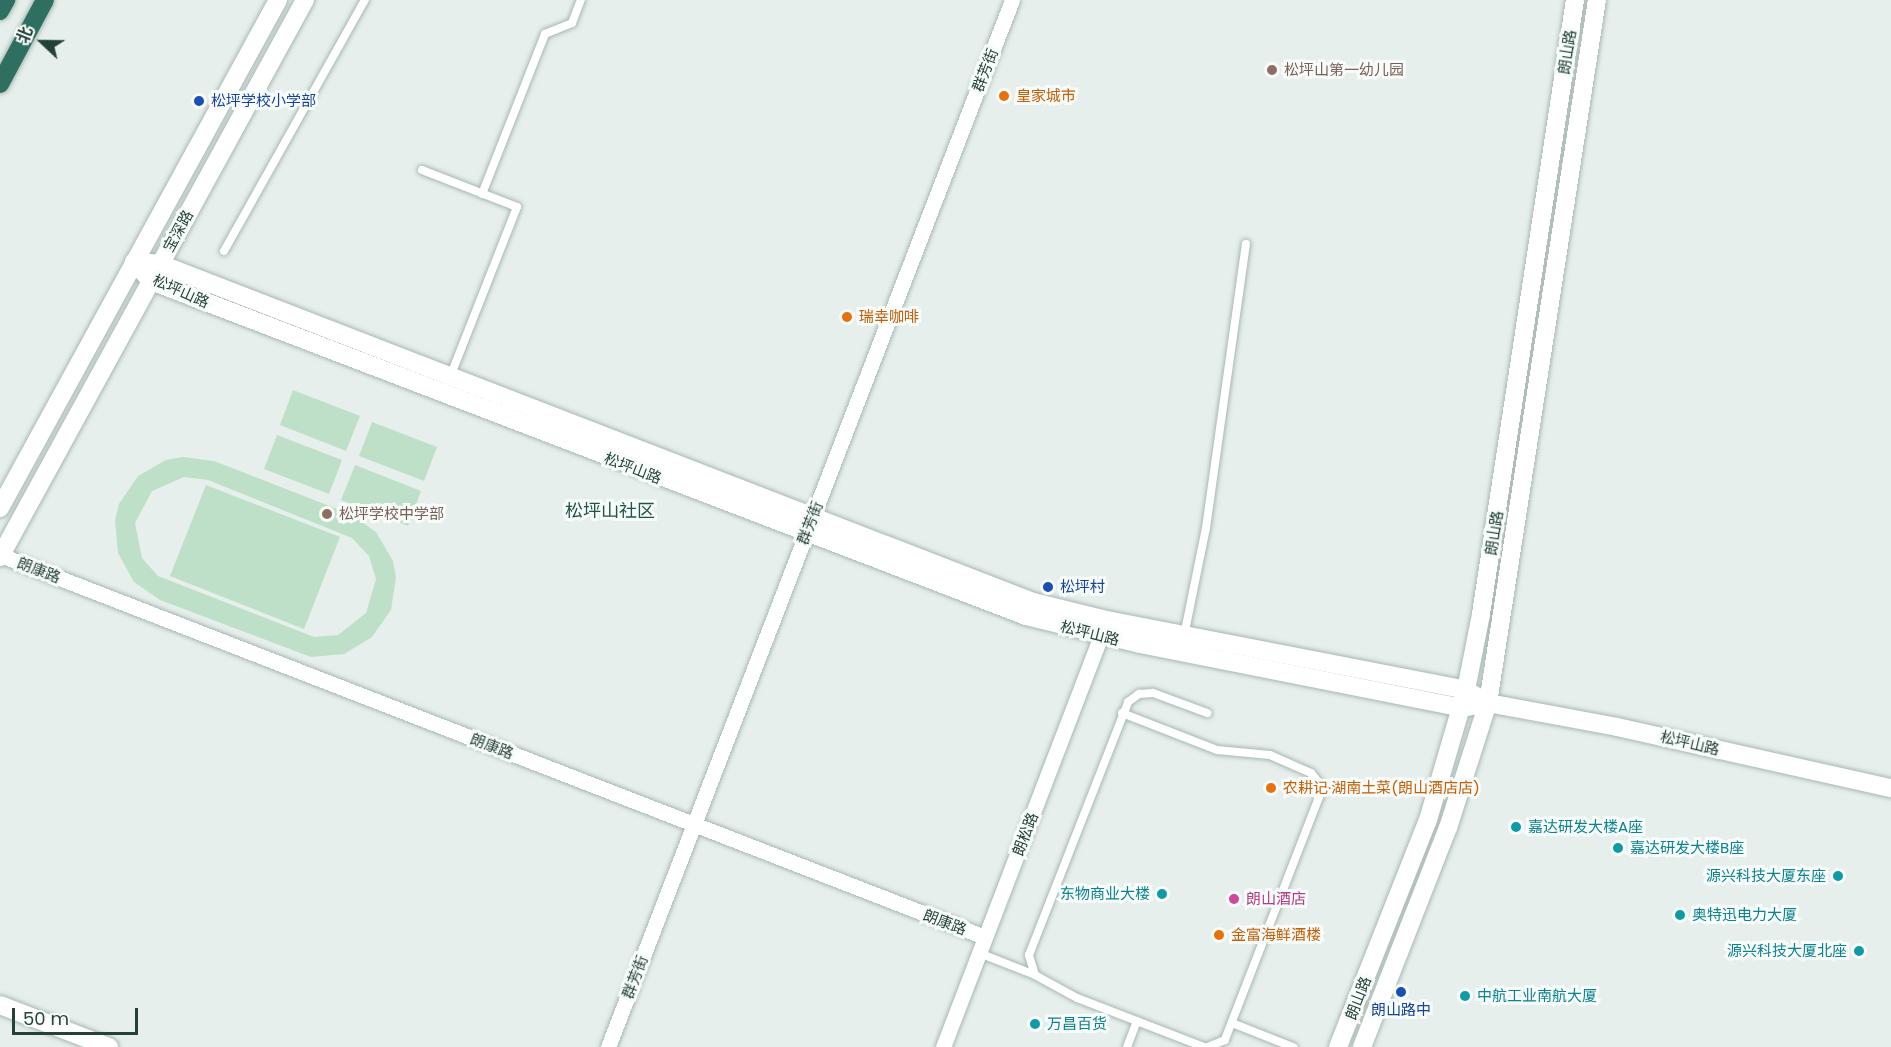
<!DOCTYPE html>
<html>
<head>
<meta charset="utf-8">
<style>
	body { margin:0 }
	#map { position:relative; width:1891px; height:1047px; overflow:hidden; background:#e6efeb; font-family:Poppins,"Noto Sans SC",sans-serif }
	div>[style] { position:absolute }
	.green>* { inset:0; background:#bfe0c8 }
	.roads { filter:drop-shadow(0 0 2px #a8b8b2) drop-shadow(0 0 2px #a8b8b2) }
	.lane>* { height:8px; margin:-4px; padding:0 4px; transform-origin:4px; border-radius:4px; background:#fff }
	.street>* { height:15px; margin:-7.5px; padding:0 7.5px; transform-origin:7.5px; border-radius:7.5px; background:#fff }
	.secondary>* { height:18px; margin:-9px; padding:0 9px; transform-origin:9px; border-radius:9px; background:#fff }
	.highway>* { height:18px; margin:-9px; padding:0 9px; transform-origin:9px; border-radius:9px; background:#2f6f62 }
	.dots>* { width:16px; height:16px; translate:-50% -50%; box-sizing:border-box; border:3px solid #f7fbf9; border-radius:50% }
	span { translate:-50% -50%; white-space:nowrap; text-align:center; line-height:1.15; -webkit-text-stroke:6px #f7fbf9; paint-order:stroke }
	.street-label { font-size:15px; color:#24423a }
	.education-label { font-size:15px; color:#785e54 }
	.left { translate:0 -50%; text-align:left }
	.food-label { font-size:15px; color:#c56008 }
	.transit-label { font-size:15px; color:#164399 }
	.culture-label { font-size:15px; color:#0d838f }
	.right { translate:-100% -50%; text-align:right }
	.hotel-label { font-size:15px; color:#b23c85 }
	.quarter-label { font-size:18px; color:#1f5548 }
	.north { position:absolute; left:12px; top:12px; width:60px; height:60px; -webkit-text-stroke:4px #f7fbf9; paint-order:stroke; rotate:292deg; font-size:16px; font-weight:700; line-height:24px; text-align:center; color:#24423a }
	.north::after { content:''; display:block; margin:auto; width:21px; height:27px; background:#24423a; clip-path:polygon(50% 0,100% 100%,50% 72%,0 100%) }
	.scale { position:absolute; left:12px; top:1008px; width:126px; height:27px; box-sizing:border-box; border:3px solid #24423a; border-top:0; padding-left:8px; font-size:18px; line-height:21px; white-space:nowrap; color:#24423a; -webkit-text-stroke:4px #f7fbf9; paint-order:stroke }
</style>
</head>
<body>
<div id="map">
	<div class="green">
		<div style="clip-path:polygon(293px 390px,360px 416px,346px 451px,280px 425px)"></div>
		<div style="clip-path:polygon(372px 422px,437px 447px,424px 481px,359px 456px)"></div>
		<div style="clip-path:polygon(277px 435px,342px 460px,329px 494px,264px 469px)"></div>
		<div style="clip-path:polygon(evenodd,183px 457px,214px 461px,350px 514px,376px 532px,393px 561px,396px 577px,391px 610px,372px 637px,344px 654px,311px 657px,160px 600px,134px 582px,118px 553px,115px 520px,119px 504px,138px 476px,166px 460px,183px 457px,184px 477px,208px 480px,352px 538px,369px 556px,376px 579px,366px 613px,338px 635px,314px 637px,158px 576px,142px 558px,135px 523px,152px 491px,184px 477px)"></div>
		<div style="clip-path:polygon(355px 465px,421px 491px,408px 526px,341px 500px)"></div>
		<div style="clip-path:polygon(206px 485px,340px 537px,304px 629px,170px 576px)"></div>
	</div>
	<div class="roads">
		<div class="lane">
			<div style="left:422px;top:170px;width:102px;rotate:21.3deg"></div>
			<div style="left:517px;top:207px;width:183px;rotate:111.5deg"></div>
			<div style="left:482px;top:194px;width:172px;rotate:-68.5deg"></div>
			<div style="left:545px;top:34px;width:29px;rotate:-22deg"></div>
			<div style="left:572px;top:23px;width:25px;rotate:-69deg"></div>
			<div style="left:224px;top:251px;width:288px;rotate:-60.7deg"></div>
			<div style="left:1184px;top:636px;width:110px;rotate:-78.5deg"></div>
			<div style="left:1206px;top:528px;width:287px;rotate:-82deg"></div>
			<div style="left:1122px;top:713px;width:102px;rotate:21.3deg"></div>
			<div style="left:1217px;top:750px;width:53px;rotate:5.4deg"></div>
			<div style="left:1270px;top:755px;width:45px;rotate:23.7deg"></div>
			<div style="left:1311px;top:773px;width:14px;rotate:51deg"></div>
			<div style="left:1320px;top:784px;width:8px;rotate:83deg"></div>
			<div style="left:1321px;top:792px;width:266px;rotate:111.2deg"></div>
			<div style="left:1225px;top:1040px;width:18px;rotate:158deg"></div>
			<div style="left:979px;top:953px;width:60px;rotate:21.4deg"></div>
			<div style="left:1232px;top:1023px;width:66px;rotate:21.5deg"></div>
			<div style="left:1127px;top:1047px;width:28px;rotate:-69deg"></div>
			<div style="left:1204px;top:1047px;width:136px;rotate:-158.9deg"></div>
			<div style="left:1077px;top:998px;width:48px;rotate:-151.3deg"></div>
			<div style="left:1035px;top:975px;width:21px;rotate:-107deg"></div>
			<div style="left:1029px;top:955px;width:272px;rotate:-68.6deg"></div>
			<div style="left:1128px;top:702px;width:14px;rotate:-36deg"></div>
			<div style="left:1139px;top:694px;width:14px;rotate:-4deg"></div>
			<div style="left:1153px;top:693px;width:58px;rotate:20.3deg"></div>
		</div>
		<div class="street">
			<div style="left:0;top:555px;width:1056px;rotate:21.2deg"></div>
			<div style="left:608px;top:1047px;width:1122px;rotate:-68.9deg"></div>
			<div style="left:943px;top:1047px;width:453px;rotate:-69deg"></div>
		</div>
		<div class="secondary">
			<div style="left:134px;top:262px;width:25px;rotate:48deg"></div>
			<div style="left:151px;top:281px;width:937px;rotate:20.95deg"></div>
			<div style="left:1026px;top:616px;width:117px;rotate:13.8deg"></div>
			<div style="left:1140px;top:644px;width:328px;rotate:11.2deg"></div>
			<div style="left:1462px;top:708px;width:26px;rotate:-11deg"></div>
			<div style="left:1488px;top:703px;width:131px;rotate:10.5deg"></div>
			<div style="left:1617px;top:727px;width:281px;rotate:12.6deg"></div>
			<div style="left:134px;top:262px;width:26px;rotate:4deg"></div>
			<div style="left:160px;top:264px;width:936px;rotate:21.16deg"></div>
			<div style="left:1033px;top:602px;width:76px;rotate:13.7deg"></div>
			<div style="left:1107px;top:620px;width:366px;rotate:11deg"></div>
			<div style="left:1466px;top:690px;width:26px;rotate:31deg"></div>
			<div style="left:0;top:508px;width:579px;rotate:-61.31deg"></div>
			<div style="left:0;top:557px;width:635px;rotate:-61.3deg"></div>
			<div style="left:0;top:1005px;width:117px;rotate:21.1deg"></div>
			<div style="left:1338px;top:1047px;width:244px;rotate:-68.4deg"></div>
			<div style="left:1428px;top:820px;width:135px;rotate:-73.7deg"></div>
			<div style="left:1466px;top:690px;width:77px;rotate:-78.8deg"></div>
			<div style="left:1481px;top:614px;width:621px;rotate:-81.3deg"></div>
			<div style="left:1362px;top:1047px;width:235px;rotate:-68.6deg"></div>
			<div style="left:1448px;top:828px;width:131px;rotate:-72.3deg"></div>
			<div style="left:1488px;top:703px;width:711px;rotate:-81.19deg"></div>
		</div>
		<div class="highway">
			<div style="left:0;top:11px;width:13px;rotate:-61deg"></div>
			<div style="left:0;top:84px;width:95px;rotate:-61.8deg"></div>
		</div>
	</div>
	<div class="dots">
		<div style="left:1272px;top:70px;background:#8d6e63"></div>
		<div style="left:1004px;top:96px;background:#e8710a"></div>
		<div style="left:199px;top:101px;background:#1a4fb4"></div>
		<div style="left:847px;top:317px;background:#e8710a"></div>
		<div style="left:327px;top:514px;background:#8d6e63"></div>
		<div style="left:1048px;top:587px;background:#1a4fb4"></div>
		<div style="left:1271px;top:788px;background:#e8710a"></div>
		<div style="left:1516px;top:827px;background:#0f9aa8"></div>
		<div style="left:1618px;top:848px;background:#0f9aa8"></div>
		<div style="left:1838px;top:876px;background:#0f9aa8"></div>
		<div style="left:1162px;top:894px;background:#0f9aa8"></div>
		<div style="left:1234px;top:899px;background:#d1479c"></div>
		<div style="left:1680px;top:915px;background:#0f9aa8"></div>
		<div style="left:1219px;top:935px;background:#e8710a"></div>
		<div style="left:1859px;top:951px;background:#0f9aa8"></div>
		<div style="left:1401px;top:992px;background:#1a4fb4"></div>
		<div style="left:1465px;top:996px;background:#0f9aa8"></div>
		<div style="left:1035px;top:1024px;background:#0f9aa8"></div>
	</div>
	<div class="street-label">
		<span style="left:1567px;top:52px;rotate:-81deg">朗山路</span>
		<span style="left:985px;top:70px;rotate:-69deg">群芳街</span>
		<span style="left:178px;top:231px;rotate:-61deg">宝深路</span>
		<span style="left:181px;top:291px;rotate:24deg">松坪山路</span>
		<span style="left:633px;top:468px;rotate:21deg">松坪山路</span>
		<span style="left:810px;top:523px;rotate:-69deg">群芳街</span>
		<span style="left:1494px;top:533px;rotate:-81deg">朗山路</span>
		<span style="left:39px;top:570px;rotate:21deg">朗康路</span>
		<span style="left:1090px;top:633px;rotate:14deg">松坪山路</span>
		<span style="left:1690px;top:743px;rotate:13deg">松坪山路</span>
		<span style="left:492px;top:746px;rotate:21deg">朗康路</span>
		<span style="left:1025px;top:834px;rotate:-69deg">朗松路</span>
		<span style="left:945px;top:922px;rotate:21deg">朗康路</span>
		<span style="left:635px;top:977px;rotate:-69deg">群芳街</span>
		<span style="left:1358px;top:998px;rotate:-69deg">朗山路</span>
	</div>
	<div class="education-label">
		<span class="left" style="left:1284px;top:70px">松坪山第一幼儿园</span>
		<span class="left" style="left:339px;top:514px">松坪学校中学部</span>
	</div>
	<div class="food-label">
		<span class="left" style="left:1016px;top:96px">皇家城市</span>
		<span class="left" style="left:859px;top:317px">瑞幸咖啡</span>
		<span class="left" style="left:1283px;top:788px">农耕记·湖南土菜(朗山酒店店)</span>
		<span class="left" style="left:1231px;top:935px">金富海鲜酒楼</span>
	</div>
	<div class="transit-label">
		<span class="left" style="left:211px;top:101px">松坪学校小学部</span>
		<span class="left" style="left:1060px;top:587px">松坪村</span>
		<span style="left:1401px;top:1010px">朗山路中</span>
	</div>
	<div class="culture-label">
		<span class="left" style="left:1528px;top:827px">嘉达研发大楼A座</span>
		<span class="left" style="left:1630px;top:848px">嘉达研发大楼B座</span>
		<span class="right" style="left:1826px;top:876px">源兴科技大厦东座</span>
		<span class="right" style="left:1150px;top:894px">东物商业大楼</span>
		<span class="left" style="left:1692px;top:915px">奥特迅电力大厦</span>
		<span class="right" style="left:1847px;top:951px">源兴科技大厦北座</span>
		<span class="left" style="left:1477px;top:996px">中航工业南航大厦</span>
		<span class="left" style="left:1047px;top:1024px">万昌百货</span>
	</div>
	<div class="hotel-label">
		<span class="left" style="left:1246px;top:899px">朗山酒店</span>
	</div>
	<div class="quarter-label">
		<span style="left:610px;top:511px">松坪山社区</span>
	</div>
	<div class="north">北</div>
	<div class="scale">50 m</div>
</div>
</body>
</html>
